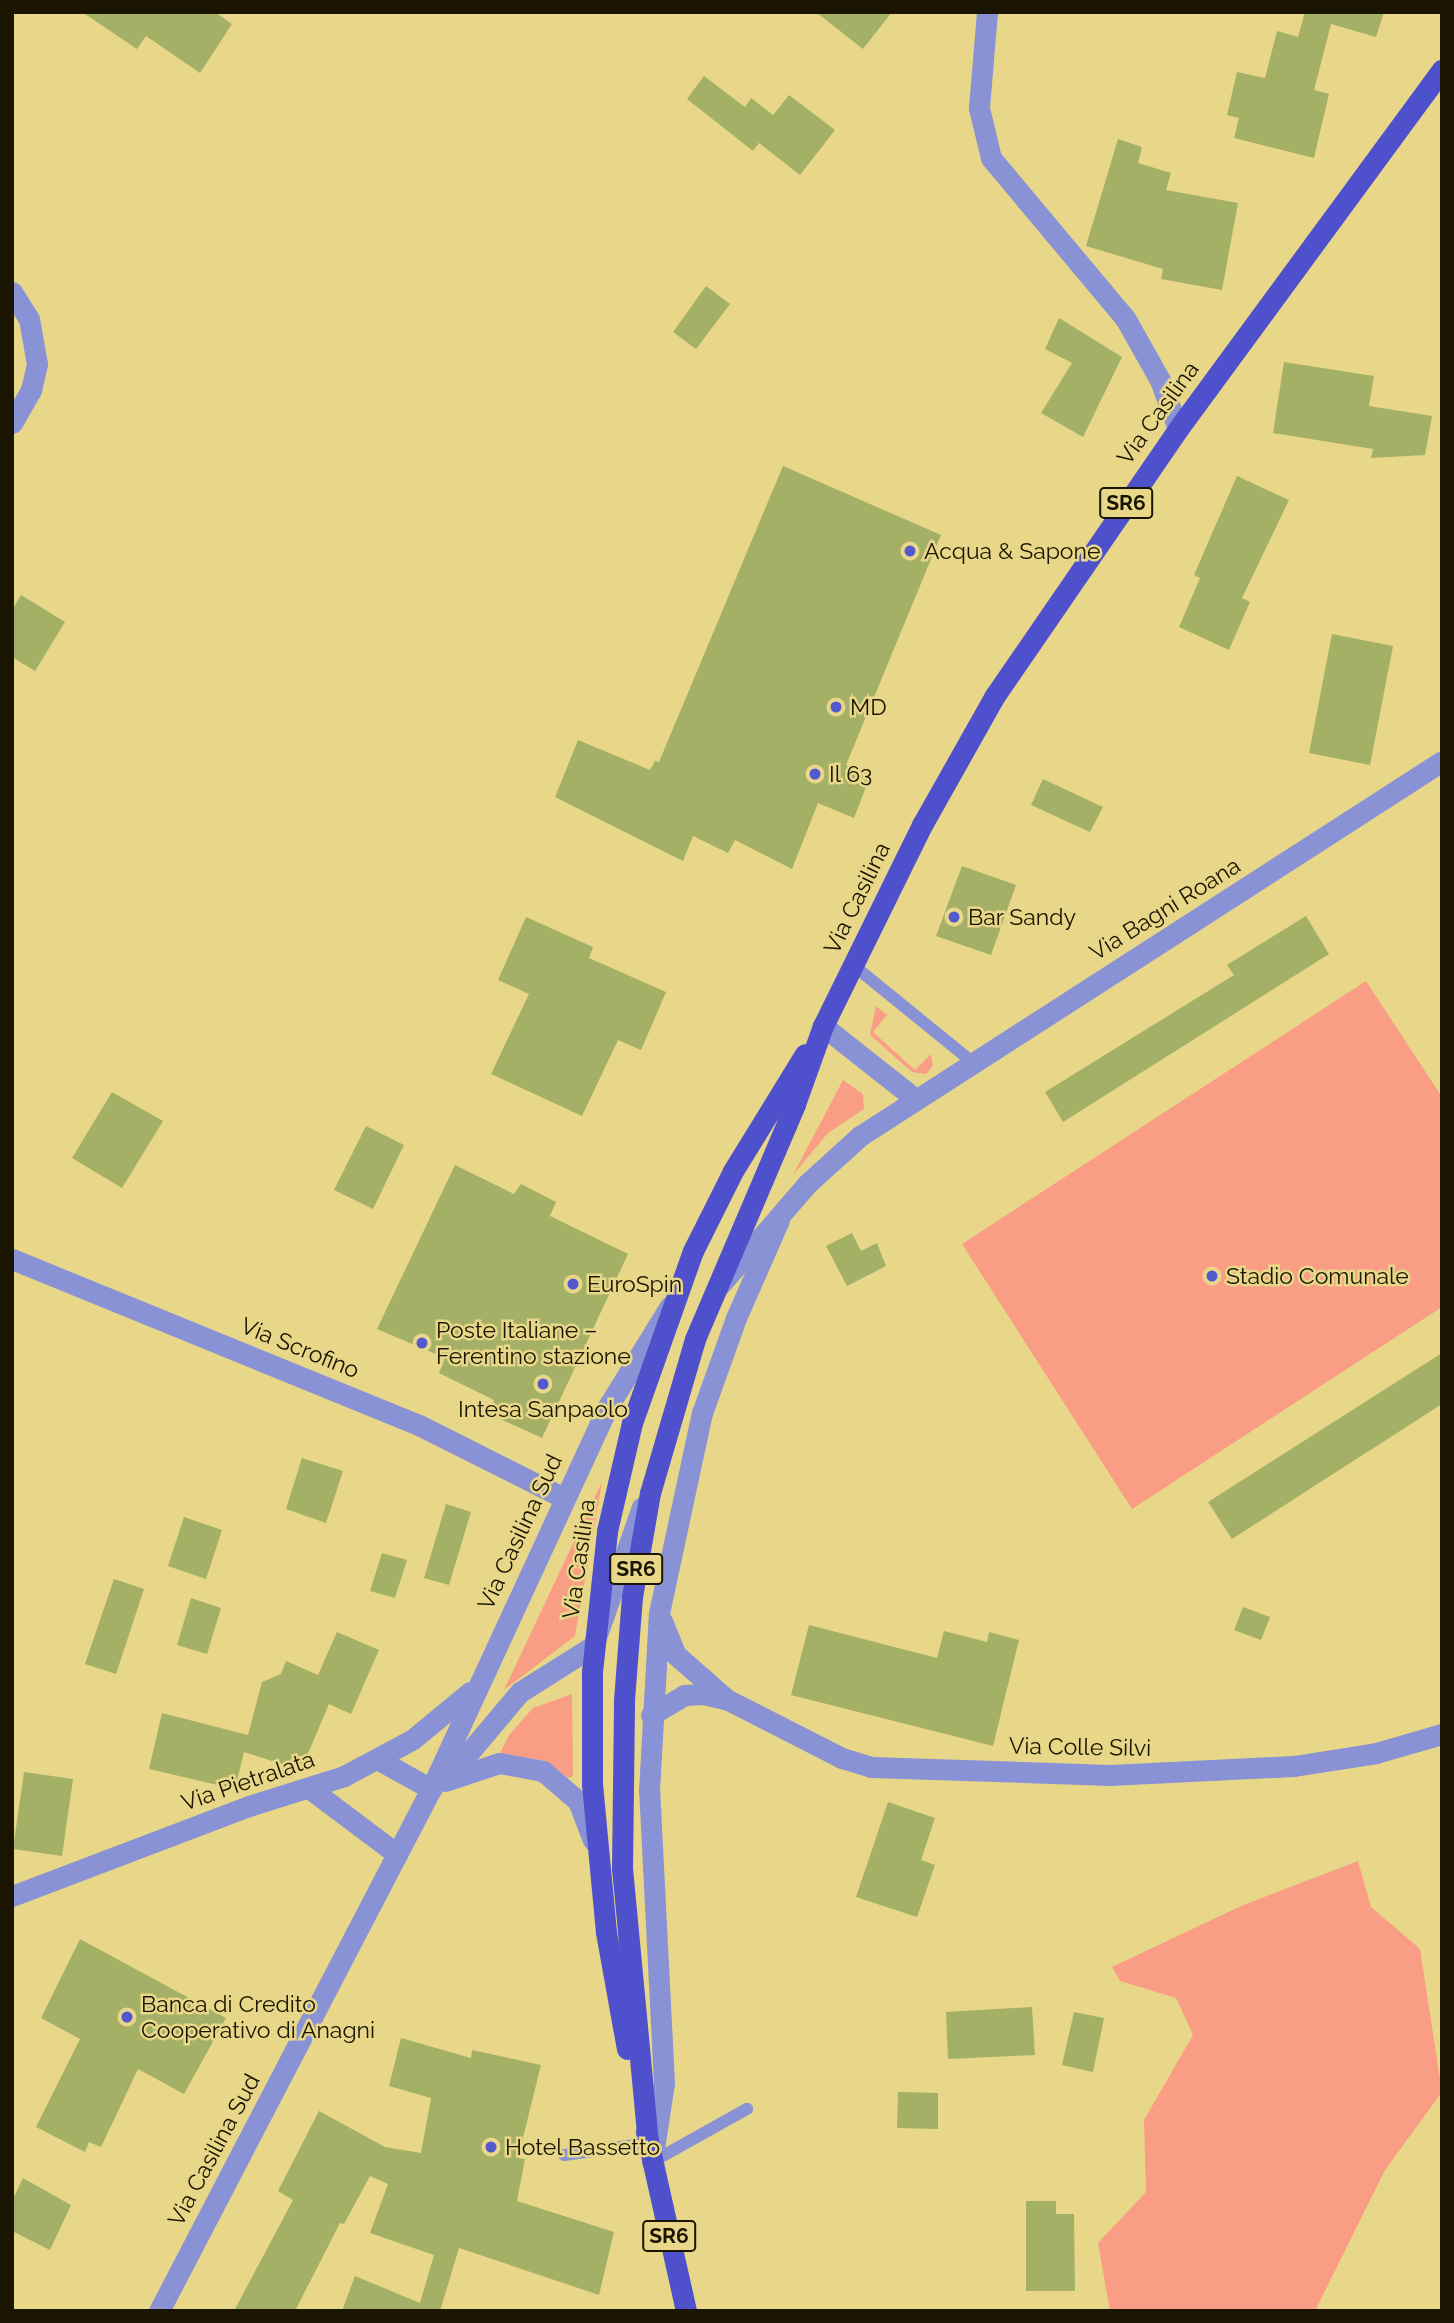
<!DOCTYPE html>
<html>
<head>
<meta charset="utf-8">
<style>
	body { margin:0 }
	#map { position:relative; width:1454px; height:2323px; overflow:hidden; background:#e8d789; font-family:Raleway,sans-serif }
	div>[style] { position:absolute }
	.green>* { inset:0; background:#f99e84 }
	.building>* { inset:0; background:#a3b066 }
	.lane>* { height:12px; margin:-6px; padding:0 6px; transform-origin:6px; border-radius:6px; background:#8892d5 }
	.street>* { height:21px; margin:-10.5px; padding:0 10.5px; transform-origin:10.5px; border-radius:10.5px; background:#8892d5 }
	.primary>* { height:21px; margin:-10.5px; padding:0 10.5px; transform-origin:10.5px; border-radius:10.5px; background:#4f50cc }
	.dots>* { width:19px; height:19px; translate:-50% -50%; box-sizing:border-box; border:4px solid #e8d789; border-radius:50% }
	span { translate:-50% -50%; white-space:nowrap; text-align:center; line-height:1.15; -webkit-text-stroke:5px #e8d789; paint-order:stroke }
	.shield-label span { padding:2px 5px; background:#e8d789; border:2px solid; border-radius:5px; -webkit-text-stroke-width:0 }
	.shield-label { font-size:21px; color:#1a1500; font-weight:700 }
	.street-label { font-size:23px; color:#1a1500 }
	.poi-label { font-size:23px; color:#1a1500 }
	.left { translate:0 -50%; text-align:left }
	.frame { position:absolute; inset:0; border:14px solid #1a1500; pointer-events:none }
</style>
</head>
<body>
<div id="map">
	<div class="green">
		<div style="clip-path:polygon(1366px 981px,1442px 1097px,1442px 1307px,1132px 1509px,962px 1244px)"></div>
		<div style="clip-path:polygon(876px 1006px,887px 1015px,873px 1032px,915px 1070px,931px 1054px,933px 1066px,926px 1074px,912px 1072px,870px 1035px)"></div>
		<div style="clip-path:polygon(843px 1080px,863px 1094px,864px 1109px,828px 1133px,793px 1175px)"></div>
		<div style="clip-path:polygon(602px 1482px,575px 1636px,504px 1690px)"></div>
		<div style="clip-path:polygon(572px 1694px,573px 1776px,569px 1778px,537px 1760px,500px 1753px,509px 1735px,533px 1708px)"></div>
		<div style="clip-path:polygon(1358px 1861px,1371px 1907px,1420px 1949px,1442px 2092px,1385px 2170px,1315px 2311px,1110px 2311px,1098px 2243px,1146px 2192px,1144px 2120px,1193px 2035px,1176px 1998px,1120px 1981px,1112px 1967px,1241px 1906px)"></div>
	</div>
	<div class="building">
		<div style="clip-path:polygon(82px 12px,215px 12px,232px 24px,200px 73px,146px 36px,137px 49px)"></div>
		<div style="clip-path:polygon(816px 12px,892px 12px,863px 49px)"></div>
		<div style="clip-path:polygon(1305px 12px,1384px 12px,1376px 37px,1331px 24px,1314px 90px,1329px 94px,1314px 158px,1234px 138px,1239px 118px,1227px 115px,1237px 72px,1265px 78px,1277px 31px,1298px 37px)"></div>
		<div style="clip-path:polygon(704px 76px,745px 107px,751px 98px,773px 115px,789px 95px,835px 130px,800px 175px,759px 143px,753px 151px,687px 99px)"></div>
		<div style="clip-path:polygon(1118px 139px,1142px 147px,1138px 163px,1171px 173px,1166px 190px,1238px 203px,1222px 290px,1161px 279px,1163px 269px,1086px 246px)"></div>
		<div style="clip-path:polygon(706px 286px,730px 304px,696px 349px,673px 332px)"></div>
		<div style="clip-path:polygon(1059px 318px,1122px 357px,1083px 437px,1041px 413px,1072px 363px,1045px 349px)"></div>
		<div style="clip-path:polygon(1284px 362px,1374px 376px,1369px 406px,1432px 416px,1425px 455px,1371px 458px,1373px 449px,1273px 433px)"></div>
		<div style="clip-path:polygon(783px 466px,941px 535px,846px 765px,871px 774px,854px 818px,818px 803px,792px 869px,735px 840px,728px 853px,693px 836px,683px 861px,555px 797px,578px 740px,650px 770px,655px 761px,659px 762px)"></div>
		<div style="clip-path:polygon(1237px 476px,1289px 500px,1242px 598px,1250px 602px,1229px 650px,1179px 627px,1200px 578px,1194px 575px)"></div>
		<div style="clip-path:polygon(21px 595px,65px 622px,35px 671px,12px 657px,12px 610px)"></div>
		<div style="clip-path:polygon(1332px 634px,1393px 646px,1370px 765px,1309px 753px)"></div>
		<div style="clip-path:polygon(1043px 779px,1103px 807px,1090px 832px,1031px 805px)"></div>
		<div style="clip-path:polygon(962px 866px,1016px 885px,991px 955px,936px 936px)"></div>
		<div style="clip-path:polygon(1306px 916px,1329px 954px,1063px 1122px,1045px 1092px,1234px 975px,1227px 965px)"></div>
		<div style="clip-path:polygon(526px 917px,593px 947px,589px 958px,666px 992px,641px 1050px,618px 1040px,582px 1116px,491px 1074px,529px 994px,498px 980px)"></div>
		<div style="clip-path:polygon(112px 1092px,163px 1121px,122px 1188px,72px 1158px)"></div>
		<div style="clip-path:polygon(366px 1126px,404px 1145px,373px 1209px,334px 1190px)"></div>
		<div style="clip-path:polygon(455px 1165px,514px 1194px,521px 1184px,556px 1202px,550px 1216px,628px 1254px,542px 1438px,489px 1414px,494px 1400px,439px 1373px,445px 1358px,377px 1329px)"></div>
		<div style="clip-path:polygon(852px 1233px,861px 1251px,877px 1243px,886px 1266px,847px 1286px,826px 1246px)"></div>
		<div style="clip-path:polygon(1442px 1353px,1442px 1404px,1232px 1539px,1208px 1502px)"></div>
		<div style="clip-path:polygon(302px 1458px,343px 1471px,326px 1523px,286px 1509px)"></div>
		<div style="clip-path:polygon(446px 1504px,471px 1512px,449px 1585px,424px 1578px)"></div>
		<div style="clip-path:polygon(184px 1517px,222px 1530px,206px 1579px,168px 1566px)"></div>
		<div style="clip-path:polygon(382px 1553px,407px 1560px,395px 1598px,370px 1591px)"></div>
		<div style="clip-path:polygon(114px 1579px,144px 1589px,116px 1674px,85px 1664px)"></div>
		<div style="clip-path:polygon(191px 1598px,221px 1608px,207px 1654px,177px 1645px)"></div>
		<div style="clip-path:polygon(1243px 1607px,1270px 1617px,1261px 1640px,1234px 1630px)"></div>
		<div style="clip-path:polygon(809px 1625px,937px 1658px,944px 1631px,987px 1642px,989px 1632px,1019px 1640px,993px 1746px,791px 1695px)"></div>
		<div style="clip-path:polygon(337px 1632px,379px 1650px,351px 1714px,329px 1704px,301px 1770px,244px 1752px,235px 1789px,149px 1769px,162px 1713px,248px 1735px,262px 1682px,281px 1674px,286px 1661px,318px 1675px)"></div>
		<div style="clip-path:polygon(24px 1772px,73px 1779px,62px 1856px,13px 1849px)"></div>
		<div style="clip-path:polygon(888px 1802px,935px 1818px,921px 1860px,935px 1865px,917px 1917px,856px 1897px)"></div>
		<div style="clip-path:polygon(80px 1939px,226px 2018px,184px 2094px,138px 2069px,101px 2147px,89px 2142px,85px 2152px,36px 2127px,80px 2039px,41px 2018px)"></div>
		<div style="clip-path:polygon(1032px 2007px,1035px 2055px,948px 2059px,946px 2012px)"></div>
		<div style="clip-path:polygon(1074px 2012px,1104px 2018px,1093px 2072px,1062px 2065px)"></div>
		<div style="clip-path:polygon(401px 2038px,471px 2058px,472px 2050px,541px 2065px,518px 2158px,525px 2159px,517px 2201px,614px 2232px,599px 2295px,459px 2248px,440px 2311px,342px 2311px,355px 2276px,420px 2303px,434px 2255px,370px 2233px,388px 2184px,370px 2176px,344px 2224px,340px 2223px,295px 2311px,234px 2311px,293px 2200px,278px 2191px,319px 2111px,385px 2147px,421px 2153px,431px 2098px,389px 2086px)"></div>
		<div style="clip-path:polygon(898px 2092px,938px 2093px,938px 2129px,897px 2128px)"></div>
		<div style="clip-path:polygon(23px 2178px,71px 2205px,50px 2250px,12px 2231px,12px 2201px)"></div>
		<div style="clip-path:polygon(1026px 2201px,1056px 2201px,1056px 2214px,1074px 2214px,1075px 2291px,1026px 2291px)"></div>
	</div>
	<div class="lane">
		<div style="left:853px;top:965px;width:152px;rotate:39.1deg"></div>
		<div style="left:564px;top:2155px;width:85px;rotate:-8.1deg"></div>
		<div style="left:652px;top:2162px;width:109px;rotate:-29.2deg"></div>
	</div>
	<div class="street">
		<div style="left:987px;top:12px;width:96px;rotate:94.8deg"></div>
		<div style="left:979px;top:108px;width:51px;rotate:76.5deg"></div>
		<div style="left:991px;top:158px;width:209px;rotate:50.1deg"></div>
		<div style="left:1125px;top:318px;width:71px;rotate:60.6deg"></div>
		<div style="left:1160px;top:380px;width:52px;rotate:69.8deg"></div>
		<div style="left:12px;top:292px;width:32px;rotate:58deg"></div>
		<div style="left:29px;top:319px;width:46px;rotate:79.9deg"></div>
		<div style="left:37px;top:364px;width:27px;rotate:103deg"></div>
		<div style="left:31px;top:390px;width:38px;rotate:120deg"></div>
		<div style="left:823px;top:1026px;width:115px;rotate:38.3deg"></div>
		<div style="left:12px;top:1259px;width:440px;rotate:22.2deg"></div>
		<div style="left:419px;top:1425px;width:162px;rotate:26.7deg"></div>
		<div style="left:719px;top:1286px;width:135px;rotate:-49.2deg"></div>
		<div style="left:807px;top:1184px;width:72px;rotate:-42.2deg"></div>
		<div style="left:860px;top:1136px;width:692px;rotate:-32.79deg"></div>
		<div style="left:662px;top:1621px;width:35px;rotate:68deg"></div>
		<div style="left:675px;top:1654px;width:65px;rotate:41.3deg"></div>
		<div style="left:651px;top:1715px;width:39px;rotate:-31deg"></div>
		<div style="left:684px;top:1695px;width:20px;rotate:-3deg"></div>
		<div style="left:704px;top:1694px;width:25px;rotate:14deg"></div>
		<div style="left:728px;top:1700px;width:128px;rotate:27deg"></div>
		<div style="left:842px;top:1758px;width:30px;rotate:17deg"></div>
		<div style="left:871px;top:1767px;width:239px;rotate:1.9deg"></div>
		<div style="left:1110px;top:1775px;width:184px;rotate:-2.8deg"></div>
		<div style="left:1294px;top:1766px;width:83px;rotate:-9deg"></div>
		<div style="left:1376px;top:1753px;width:69px;rotate:-16.1deg"></div>
		<div style="left:379px;top:1760px;width:60px;rotate:29.1deg"></div>
		<div style="left:448px;top:1780px;width:54px;rotate:-18.4deg"></div>
		<div style="left:499px;top:1763px;width:45px;rotate:10.3deg"></div>
		<div style="left:543px;top:1771px;width:46px;rotate:40.6deg"></div>
		<div style="left:578px;top:1801px;width:42px;rotate:69deg"></div>
		<div style="left:445px;top:1781px;width:116px;rotate:-49.9deg"></div>
		<div style="left:520px;top:1692px;width:86px;rotate:-32.2deg"></div>
		<div style="left:593px;top:1646px;width:147px;rotate:-70.6deg"></div>
		<div style="left:309px;top:1788px;width:110px;rotate:36.9deg"></div>
		<div style="left:12px;top:1896px;width:254px;rotate:-20.8deg"></div>
		<div style="left:249px;top:1806px;width:100px;rotate:-17.5deg"></div>
		<div style="left:344px;top:1776px;width:78px;rotate:-28.2deg"></div>
		<div style="left:413px;top:1739px;width:74px;rotate:-39.5deg"></div>
		<div style="left:652px;top:2162px;width:80px;rotate:-81.4deg"></div>
		<div style="left:664px;top:2083px;width:292px;rotate:-92.9deg"></div>
		<div style="left:649px;top:1791px;width:178px;rotate:-86.8deg"></div>
		<div style="left:659px;top:1613px;width:205px;rotate:-77.9deg"></div>
		<div style="left:702px;top:1413px;width:101px;rotate:-70.3deg"></div>
		<div style="left:736px;top:1318px;width:107px;rotate:-66.3deg"></div>
		<div style="left:159px;top:2311px;width:589px;rotate:-62.48deg"></div>
		<div style="left:431px;top:1789px;width:420px;rotate:-65.2deg"></div>
		<div style="left:607px;top:1408px;width:120px;rotate:-58.3deg"></div>
	</div>
	<div class="primary">
		<div style="left:627px;top:2049px;width:119px;rotate:-100.2deg"></div>
		<div style="left:606px;top:1932px;width:149px;rotate:-95.4deg"></div>
		<div style="left:592px;top:1784px;width:112px;rotate:-90deg"></div>
		<div style="left:592px;top:1672px;width:142px;rotate:-83.9deg"></div>
		<div style="left:607px;top:1531px;width:111px;rotate:-77deg"></div>
		<div style="left:632px;top:1423px;width:182px;rotate:-70.5deg"></div>
		<div style="left:693px;top:1251px;width:89px;rotate:-63.4deg"></div>
		<div style="left:733px;top:1171px;width:137px;rotate:-58.4deg"></div>
		<div style="left:646px;top:2132px;width:183px;rotate:77.4deg"></div>
		<div style="left:648px;top:2143px;width:275px;rotate:-95.4deg"></div>
		<div style="left:622px;top:1869px;width:169px;rotate:-89.3deg"></div>
		<div style="left:624px;top:1700px;width:103px;rotate:-85.6deg"></div>
		<div style="left:632px;top:1597px;width:106px;rotate:-80.2deg"></div>
		<div style="left:650px;top:1493px;width:160px;rotate:-73.7deg"></div>
		<div style="left:695px;top:1339px;width:255px;rotate:-66.9deg"></div>
		<div style="left:795px;top:1104px;width:83px;rotate:-70.3deg"></div>
		<div style="left:823px;top:1026px;width:224px;rotate:-63.8deg"></div>
		<div style="left:922px;top:825px;width:147px;rotate:-60.6deg"></div>
		<div style="left:994px;top:697px;width:325px;rotate:-55.5deg"></div>
		<div style="left:1178px;top:429px;width:446px;rotate:-53.7deg"></div>
	</div>
	<div class="dots">
		<div style="left:910px;top:551px;background:#5458cf"></div>
		<div style="left:836px;top:707px;background:#5458cf"></div>
		<div style="left:815px;top:774px;background:#5458cf"></div>
		<div style="left:954px;top:917px;background:#5458cf"></div>
		<div style="left:1212px;top:1276px;background:#5458cf"></div>
		<div style="left:573px;top:1284px;background:#5458cf"></div>
		<div style="left:422px;top:1343px;background:#5458cf"></div>
		<div style="left:543px;top:1384px;background:#5458cf"></div>
		<div style="left:127px;top:2017px;background:#5458cf"></div>
		<div style="left:491px;top:2147px;background:#5458cf"></div>
	</div>
	<div class="shield-label">
		<span style="left:1126px;top:503px">SR6</span>
		<span style="left:636px;top:1569px">SR6</span>
		<span style="left:669px;top:2236px">SR6</span>
	</div>
	<div class="street-label">
		<span style="left:1158px;top:413px;rotate:-54deg">Via Casilina</span>
		<span style="left:857px;top:898px;rotate:-64deg">Via Casilina</span>
		<span style="left:1165px;top:909px;rotate:-32deg">Via Bagni Roana</span>
		<span style="left:300px;top:1348px;rotate:22deg">Via Scrofino</span>
		<span style="left:520px;top:1532px;rotate:-65deg">Via Casilina Sud</span>
		<span style="left:579px;top:1559px;rotate:-82deg">Via Casilina</span>
		<span style="left:1080px;top:1747px;rotate:1deg">Via Colle Silvi</span>
		<span style="left:248px;top:1781px;rotate:-19deg">Via Pietralata</span>
		<span style="left:214px;top:2150px;rotate:-62deg">Via Casilina Sud</span>
	</div>
	<div class="poi-label">
		<span class="left" style="left:924px;top:551px">Acqua &amp; Sapone</span>
		<span class="left" style="left:850px;top:707px">MD</span>
		<span class="left" style="left:829px;top:774px">Il 63</span>
		<span class="left" style="left:968px;top:917px">Bar Sandy</span>
		<span class="left" style="left:1226px;top:1276px">Stadio Comunale</span>
		<span class="left" style="left:587px;top:1284px">EuroSpin</span>
		<span class="left" style="left:436px;top:1343px">Poste Italiane –<br>Ferentino stazione</span>
		<span style="left:543px;top:1409px">Intesa Sanpaolo</span>
		<span class="left" style="left:141px;top:2017px">Banca di Credito<br>Cooperativo di Anagni</span>
		<span class="left" style="left:505px;top:2147px">Hotel Bassetto</span>
	</div>
	<div class="frame"></div>
</div>
</body>
</html>
